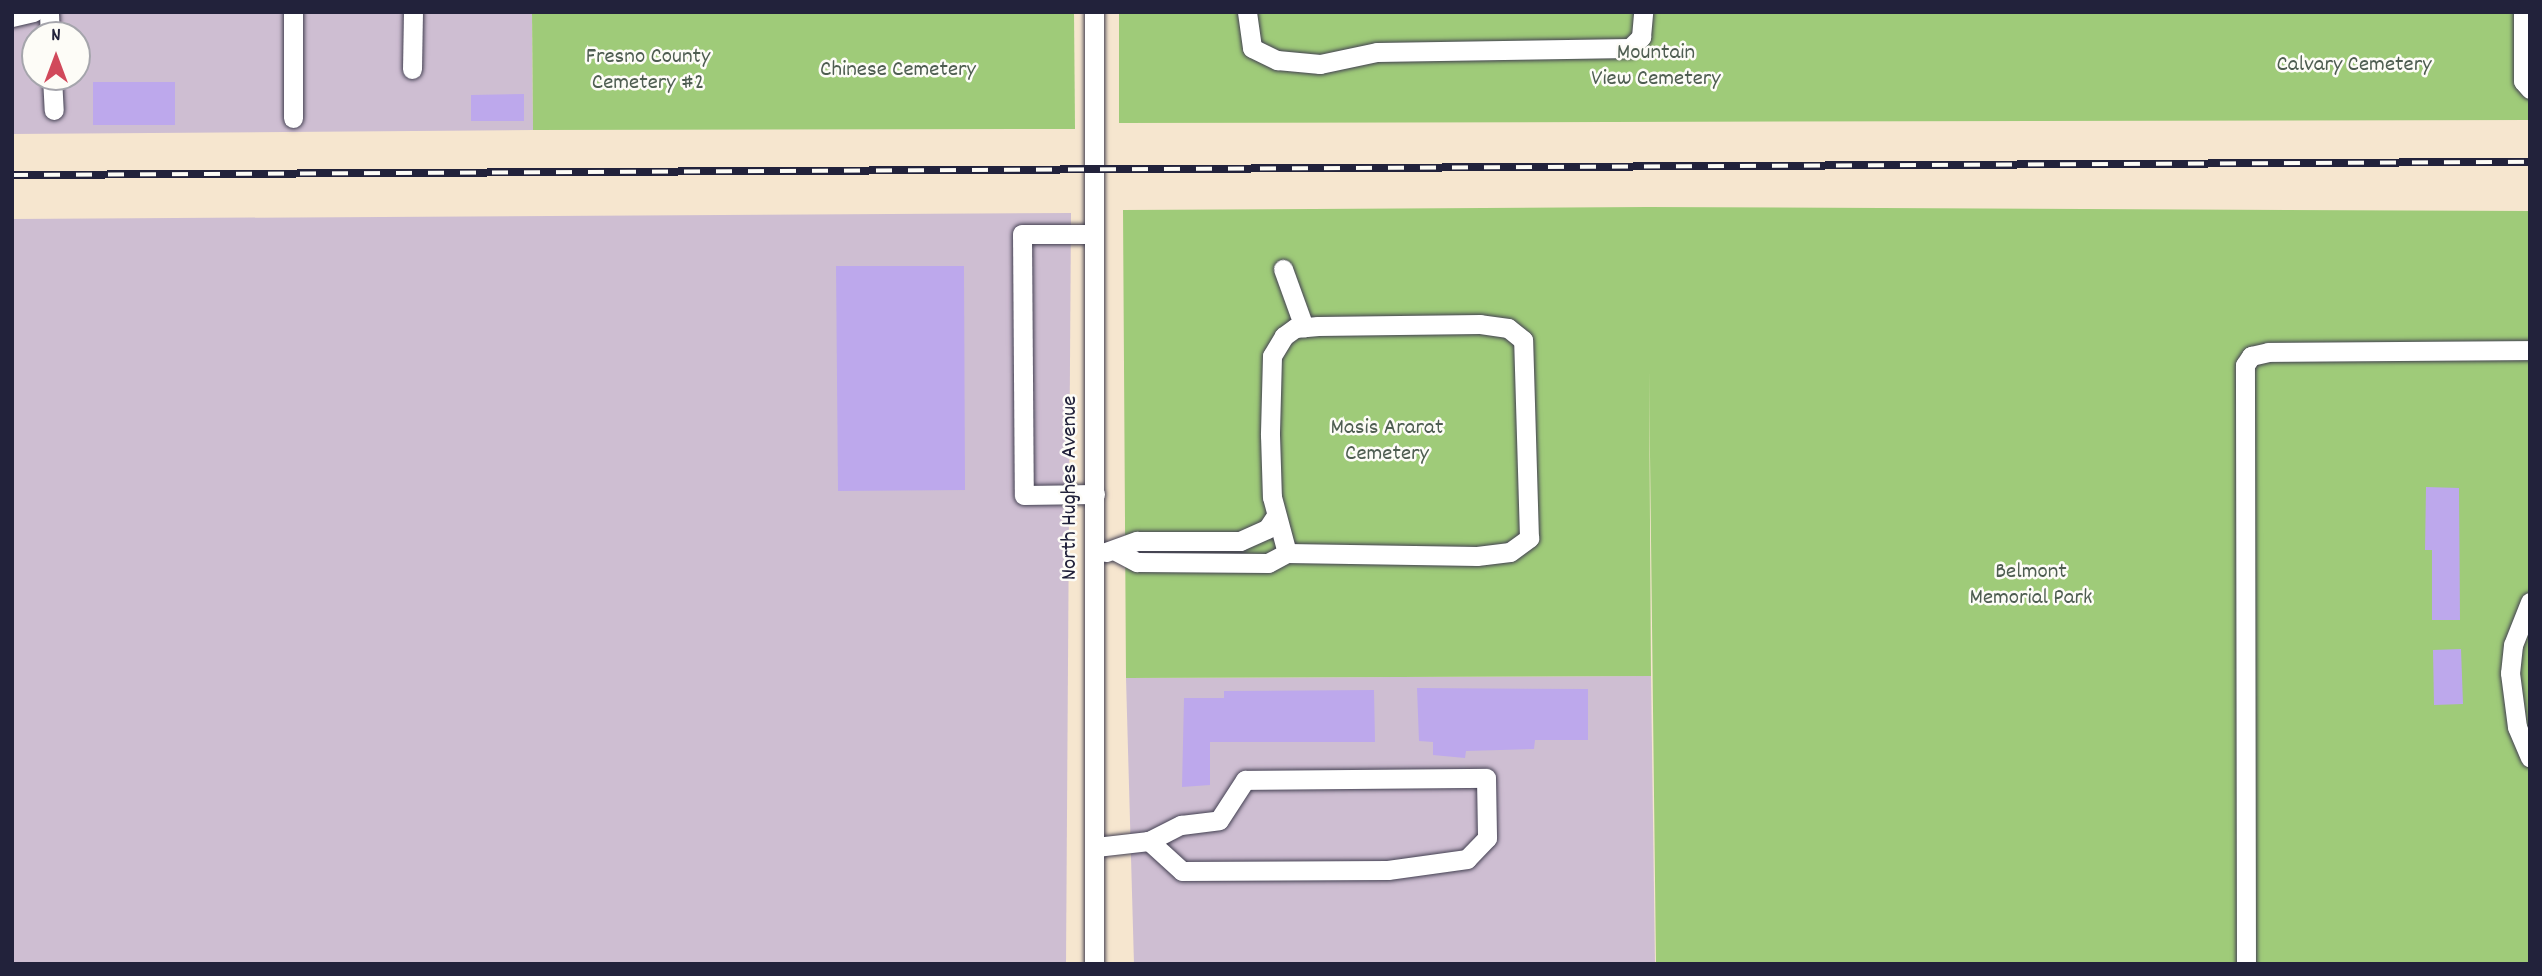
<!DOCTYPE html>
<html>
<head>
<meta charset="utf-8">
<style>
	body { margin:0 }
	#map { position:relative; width:2542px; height:976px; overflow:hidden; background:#f6e6cf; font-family:Dekko,sans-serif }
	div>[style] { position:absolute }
	.industrial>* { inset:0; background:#cebed2 }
	.green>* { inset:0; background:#9fcb79 }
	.building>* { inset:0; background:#bda8ec }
	.roads { filter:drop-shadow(0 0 2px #423f51) drop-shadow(0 0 2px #423f51) }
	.minor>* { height:19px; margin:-9.5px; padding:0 9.5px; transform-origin:9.5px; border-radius:9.5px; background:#fff }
	.rail>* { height:8px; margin-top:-4px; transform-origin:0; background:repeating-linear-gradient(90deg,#fdfcf7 0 16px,#22223b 0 32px); box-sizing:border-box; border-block:2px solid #22223b }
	span { translate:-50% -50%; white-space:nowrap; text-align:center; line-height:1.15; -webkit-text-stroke:5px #fdfcf7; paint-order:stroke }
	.park-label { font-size:23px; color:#4e5d51 }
	.street-label { font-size:23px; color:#22223b }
	.frame { position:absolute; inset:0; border:14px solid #22223b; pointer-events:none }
	.north { position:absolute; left:21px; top:21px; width:70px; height:70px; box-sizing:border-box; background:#fdfcf7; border:2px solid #a5a5ac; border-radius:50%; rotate:0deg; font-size:19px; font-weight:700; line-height:28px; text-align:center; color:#22223b }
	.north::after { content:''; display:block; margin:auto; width:24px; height:32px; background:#d1495b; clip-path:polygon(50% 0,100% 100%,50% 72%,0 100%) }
</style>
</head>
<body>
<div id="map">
	<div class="industrial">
		<div style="clip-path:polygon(evenodd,12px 12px,532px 12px,533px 130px,12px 134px,12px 12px,35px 35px,77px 35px,77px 77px,35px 77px,35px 35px)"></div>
		<div style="clip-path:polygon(1071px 213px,1066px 964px,12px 964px,12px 219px)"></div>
		<div style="clip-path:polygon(1651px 676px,1655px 964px,1134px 964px,1126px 678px)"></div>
	</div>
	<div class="green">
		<div style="clip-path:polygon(532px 12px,1074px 12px,1075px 129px,533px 130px)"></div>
		<div style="clip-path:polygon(1119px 12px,2530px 12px,2530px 120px,1119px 123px)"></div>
		<div style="clip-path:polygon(1648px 207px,2530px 211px,2530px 964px,1656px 964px,1649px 370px,1651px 676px,1126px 678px,1123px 210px)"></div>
	</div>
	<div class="building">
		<div style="clip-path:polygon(93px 82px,175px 82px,175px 125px,93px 125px)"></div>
		<div style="clip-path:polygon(524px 94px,524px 121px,471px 121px,471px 95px)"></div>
		<div style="clip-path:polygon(836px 266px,964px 266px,965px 490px,838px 491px)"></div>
		<div style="clip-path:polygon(2426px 487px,2459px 488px,2460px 620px,2432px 620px,2432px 550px,2425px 550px)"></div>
		<div style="clip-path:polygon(2461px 649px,2463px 704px,2434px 705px,2433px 650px)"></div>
		<div style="clip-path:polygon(1417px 688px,1588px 689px,1588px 740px,1535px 740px,1534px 749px,1466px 751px,1465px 758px,1433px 755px,1433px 742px,1419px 741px)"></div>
		<div style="clip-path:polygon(1374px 690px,1375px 742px,1210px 742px,1210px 785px,1182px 787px,1184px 698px,1224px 698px,1224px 691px)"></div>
	</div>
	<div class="roads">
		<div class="minor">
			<div style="left:49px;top:12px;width:23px;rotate:88deg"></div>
			<div style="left:293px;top:12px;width:106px;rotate:90deg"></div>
			<div style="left:1094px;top:12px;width:952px;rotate:90deg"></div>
			<div style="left:1247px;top:12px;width:36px;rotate:82deg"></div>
			<div style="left:1252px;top:48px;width:28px;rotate:26deg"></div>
			<div style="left:1277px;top:60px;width:43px;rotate:5.3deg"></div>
			<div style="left:1320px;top:64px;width:58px;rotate:-11.9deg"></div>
			<div style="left:1377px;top:52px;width:253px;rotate:-0.9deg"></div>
			<div style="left:1630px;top:48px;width:16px;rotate:-45deg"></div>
			<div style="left:1641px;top:37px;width:25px;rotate:-85deg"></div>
			<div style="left:2523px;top:12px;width:69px;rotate:90deg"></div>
			<div style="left:2523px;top:81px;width:11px;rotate:49deg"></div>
			<div style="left:12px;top:17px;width:22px;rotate:-13deg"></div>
			<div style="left:412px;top:69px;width:57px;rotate:-89deg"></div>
			<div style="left:52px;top:77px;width:33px;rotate:87deg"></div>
			<div style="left:1094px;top:234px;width:72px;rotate:180deg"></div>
			<div style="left:1022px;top:234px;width:261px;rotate:89.6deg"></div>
			<div style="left:1024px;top:495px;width:71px;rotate:-0.8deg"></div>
			<div style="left:1283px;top:269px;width:62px;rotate:70.1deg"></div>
			<div style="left:1116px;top:551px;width:24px;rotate:28deg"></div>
			<div style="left:1137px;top:562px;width:131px;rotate:0.4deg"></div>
			<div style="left:1268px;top:563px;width:21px;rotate:-28deg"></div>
			<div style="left:1287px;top:553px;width:190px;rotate:0.9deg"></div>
			<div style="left:1477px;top:556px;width:33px;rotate:-7deg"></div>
			<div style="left:1510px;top:552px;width:24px;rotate:-36deg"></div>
			<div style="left:1529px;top:538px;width:198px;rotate:-91.7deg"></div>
			<div style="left:1523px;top:340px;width:19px;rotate:-141deg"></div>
			<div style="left:1508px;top:328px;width:28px;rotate:-172deg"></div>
			<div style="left:1480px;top:324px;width:162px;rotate:179.3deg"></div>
			<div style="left:1318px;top:326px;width:23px;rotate:175deg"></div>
			<div style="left:1295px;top:328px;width:14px;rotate:144deg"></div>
			<div style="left:1284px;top:336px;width:23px;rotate:121deg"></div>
			<div style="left:1272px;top:356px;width:79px;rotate:91.5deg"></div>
			<div style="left:1270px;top:435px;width:62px;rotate:88.2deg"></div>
			<div style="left:1272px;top:497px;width:58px;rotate:75deg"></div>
			<div style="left:1106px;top:552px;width:33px;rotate:-20deg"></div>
			<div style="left:1137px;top:541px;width:103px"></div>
			<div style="left:1240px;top:541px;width:30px;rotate:-24deg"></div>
			<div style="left:1267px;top:529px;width:14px;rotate:-56deg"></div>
			<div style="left:2530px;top:602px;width:46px;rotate:111.6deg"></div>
			<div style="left:2513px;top:645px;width:28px;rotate:96deg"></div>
			<div style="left:2510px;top:673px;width:54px;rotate:82.6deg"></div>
			<div style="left:2517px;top:727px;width:33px;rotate:67deg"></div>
			<div style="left:1096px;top:847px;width:53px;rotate:-6.5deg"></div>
			<div style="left:1149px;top:841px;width:36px;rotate:-27deg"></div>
			<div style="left:1181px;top:825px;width:38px;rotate:-7deg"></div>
			<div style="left:1219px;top:820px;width:48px;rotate:-57deg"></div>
			<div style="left:1245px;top:780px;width:241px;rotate:-0.5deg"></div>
			<div style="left:1486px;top:778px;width:60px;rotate:89deg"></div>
			<div style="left:1487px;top:838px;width:29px;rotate:134deg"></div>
			<div style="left:1467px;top:859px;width:80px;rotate:172.1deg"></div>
			<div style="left:1388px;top:870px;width:206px;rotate:179.7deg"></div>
			<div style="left:1182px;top:871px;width:45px;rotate:-137.7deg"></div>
			<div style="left:2246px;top:964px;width:599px;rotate:-90.1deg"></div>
			<div style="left:2245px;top:365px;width:11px;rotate:-56deg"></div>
			<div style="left:2251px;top:356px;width:17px;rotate:-13deg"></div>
			<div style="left:2268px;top:352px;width:262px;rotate:-0.4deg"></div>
		</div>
	</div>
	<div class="rail">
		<div style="left:12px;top:175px;width:2518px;rotate:-0.3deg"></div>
	</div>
	<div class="park-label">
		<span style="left:1656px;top:67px">Mountain<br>View Cemetery</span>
		<span style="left:648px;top:71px">Fresno County<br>Cemetery #2</span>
		<span style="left:2354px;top:66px">Calvary Cemetery</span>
		<span style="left:898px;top:71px">Chinese Cemetery</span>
		<span style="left:1387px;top:442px">Masis Ararat<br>Cemetery</span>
		<span style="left:2031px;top:586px">Belmont<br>Memorial Park</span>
	</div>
	<div class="street-label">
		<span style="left:1071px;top:488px;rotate:-90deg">North Hughes Avenue</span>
	</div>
	<div class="frame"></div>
	<div class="north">N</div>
</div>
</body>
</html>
